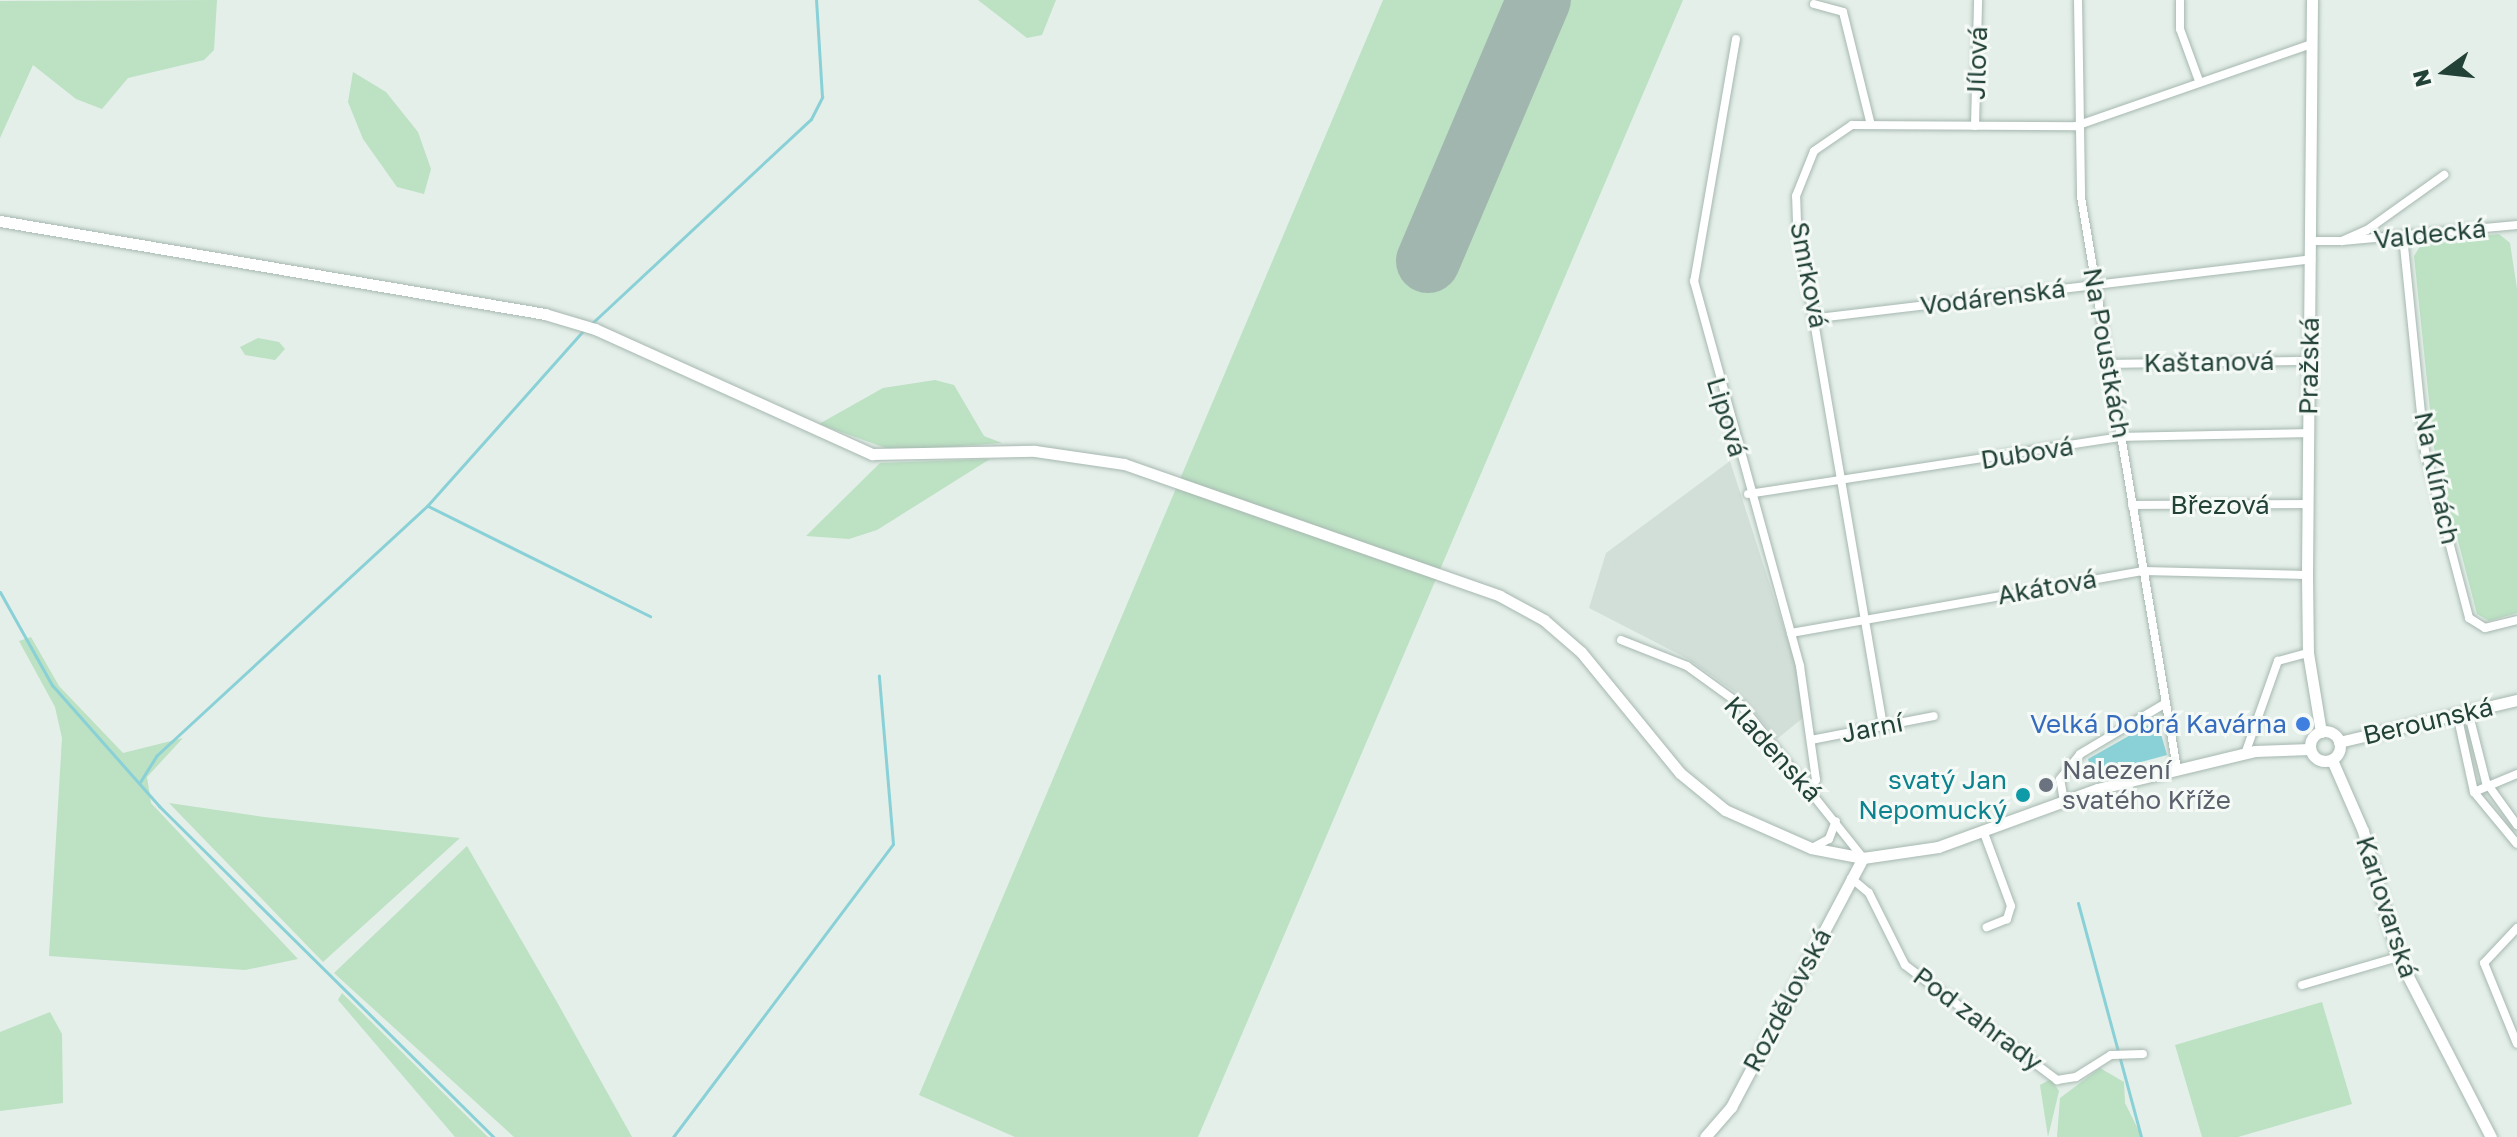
<!DOCTYPE html>
<html>
<head>
<meta charset="utf-8">
<style>
	body { margin:0 }
	#map { position:relative; width:2517px; height:1137px; overflow:hidden; background:#e4efe9; font-family:"Golos Text",sans-serif }
	div>[style] { position:absolute }
	.built>* { inset:0; background:#d2dfd8 }
	.green>* { inset:0; background:#bce1c3 }
	.water>* { inset:0; background:#89d1d7 }
	.stream>* { height:3px; margin:-1.5px; padding:0 1.5px; transform-origin:1.5px; border-radius:1.5px; background:#89d1d7 }
	.runway>* { height:64px; margin:-32px; padding:0 32px; transform-origin:32px; border-radius:32px; background:#a0b6ae }
	.roads { filter:drop-shadow(0 0 2px #a6b8b0) drop-shadow(0 0 2px #a6b8b0) }
	.street>* { height:8px; margin:-4px; padding:0 4px; transform-origin:4px; border-radius:4px; background:#fff }
	.secondary>* { height:11px; margin:-5.5px; padding:0 5.5px; transform-origin:5.5px; border-radius:5.5px; background:#fff }
	.secondary>.ring { margin:-5.5px; padding:0; box-sizing:content-box; background:none; border:11px solid #fff; border-radius:50% }
	.dots>* { width:22px; height:22px; translate:-50% -50%; box-sizing:border-box; border:4px solid #f5faf7; border-radius:50% }
	span { translate:-50% -50%; white-space:nowrap; text-align:center; line-height:1.15; -webkit-text-stroke:6px #f5faf7; paint-order:stroke }
	.street-label { font-size:26px; color:#224237 }
	.shop-label { font-size:26px; color:#366cbe }
	.right { translate:-100% -50%; text-align:right }
	.worship-label { font-size:26px; color:#5b616d }
	.left { translate:0 -50%; text-align:left }
	.culture-label { font-size:26px; color:#0d838f }
	.north { position:absolute; left:2405px; top:32px; width:80px; height:80px; -webkit-text-stroke:6px #f5faf7; paint-order:stroke; rotate:255deg; font-size:22px; font-weight:700; line-height:32px; text-align:center; color:#224237 }
	.north::after { content:''; display:block; margin:auto; width:28px; height:36px; background:#224237; clip-path:polygon(50% 0,100% 100%,50% 72%,0 100%) }
</style>
</head>
<body>
<div id="map">
	<div class="built">
		<div style="clip-path:polygon(1730px 461px,1798px 672px,1804px 717px,1777px 739px,1741px 696px,1688px 659px,1589px 608px,1606px 553px)"></div>
	</div>
	<div class="green">
		<div style="clip-path:polygon(217px 0,214px 50px,204px 60px,128px 78px,102px 109px,76px 99px,33px 65px,0 138px,0 1px)"></div>
		<div style="clip-path:polygon(978px 0,1056px 0,1042px 35px,1027px 38px)"></div>
		<div style="clip-path:polygon(1383px 0,1683px 0,1198px 1137px,1015px 1137px,919px 1095px)"></div>
		<div style="clip-path:polygon(353px 72px,386px 92px,418px 132px,431px 169px,424px 194px,397px 187px,363px 139px,348px 102px)"></div>
		<div style="clip-path:polygon(2499px 234px,2510px 243px,2517px 289px,2517px 613px,2489px 621px,2477px 614px,2434px 448px,2414px 256px,2422px 243px)"></div>
		<div style="clip-path:polygon(258px 338px,279px 342px,285px 349px,275px 360px,245px 355px,240px 347px)"></div>
		<div style="clip-path:polygon(935px 380px,954px 385px,984px 436px,1002px 443px,894px 451px,819px 424px,883px 388px)"></div>
		<div style="clip-path:polygon(990px 459px,877px 530px,849px 539px,806px 536px,880px 463px)"></div>
		<div style="clip-path:polygon(31px 637px,59px 686px,123px 753px,183px 738px,147px 777px,151px 803px,298px 959px,245px 970px,49px 956px,62px 738px,55px 707px,19px 641px)"></div>
		<div style="clip-path:polygon(169px 803px,264px 817px,460px 838px,323px 962px)"></div>
		<div style="clip-path:polygon(467px 846px,557px 1002px,632px 1137px,514px 1137px,334px 973px)"></div>
		<div style="clip-path:polygon(342px 993px,488px 1137px,455px 1137px,338px 1000px)"></div>
		<div style="clip-path:polygon(2322px 1002px,2352px 1104px,2238px 1137px,2202px 1137px,2175px 1045px)"></div>
		<div style="clip-path:polygon(50px 1012px,62px 1034px,63px 1103px,0 1111px,0 1032px)"></div>
		<div style="clip-path:polygon(2100px 1068px,2124px 1082px,2125px 1103px,2142px 1137px,2057px 1137px,2060px 1098px)"></div>
		<div style="clip-path:polygon(2051px 1079px,2059px 1091px,2048px 1137px,2040px 1085px)"></div>
	</div>
	<div class="water">
		<div style="clip-path:polygon(2157px 720px,2167px 755px,2093px 775px,2088px 759px)"></div>
	</div>
	<div class="stream">
		<div style="left:590px;top:325px;width:302px;rotate:-43deg"></div>
		<div style="left:811px;top:119px;width:25px;rotate:-63deg"></div>
		<div style="left:822px;top:97px;width:97px;rotate:-93.5deg"></div>
		<div style="left:428px;top:506px;width:248px;rotate:26.4deg"></div>
		<div style="left:0;top:592px;width:107px;rotate:60.8deg"></div>
		<div style="left:52px;top:685px;width:162px;rotate:48.5deg"></div>
		<div style="left:159px;top:806px;width:471px;rotate:44.7deg"></div>
		<div style="left:140px;top:782px;width:31px;rotate:-58deg"></div>
		<div style="left:156px;top:756px;width:369px;rotate:-42.7deg"></div>
		<div style="left:427px;top:506px;width:236px;rotate:-48.3deg"></div>
		<div style="left:2078px;top:903px;width:242px;rotate:74.9deg"></div>
		<div style="left:673px;top:1137px;width:366px;rotate:-53.1deg"></div>
		<div style="left:893px;top:844px;width:169px;rotate:-94.8deg"></div>
	</div>
	<div class="runway">
		<div style="left:1428px;top:261px;width:284px;rotate:-67deg"></div>
	</div>
	<div class="roads">
		<div class="street">
			<div style="left:2078px;top:0;width:197px;rotate:89.1deg"></div>
			<div style="left:2081px;top:197px;width:580px;rotate:80.47deg"></div>
			<div style="left:2180px;top:0;width:29px;rotate:90deg"></div>
			<div style="left:2180px;top:29px;width:55px;rotate:69.9deg"></div>
			<div style="left:1814px;top:4px;width:30px;rotate:15deg"></div>
			<div style="left:1843px;top:12px;width:116px;rotate:76.1deg"></div>
			<div style="left:1736px;top:39px;width:246px;rotate:99.8deg"></div>
			<div style="left:1694px;top:281px;width:399px;rotate:74.6deg"></div>
			<div style="left:1800px;top:666px;width:115px;rotate:82deg"></div>
			<div style="left:1816px;top:780px;width:11px;rotate:128deg"></div>
			<div style="left:1975px;top:126px;width:126px;rotate:-88.6deg"></div>
			<div style="left:2403px;top:236px;width:216px;rotate:84.2deg"></div>
			<div style="left:2425px;top:451px;width:173px;rotate:75.2deg"></div>
			<div style="left:2469px;top:618px;width:19px;rotate:32deg"></div>
			<div style="left:2485px;top:628px;width:33px;rotate:-14deg"></div>
			<div style="left:2311px;top:241px;width:31px"></div>
			<div style="left:2342px;top:241px;width:27px;rotate:-24deg"></div>
			<div style="left:2367px;top:230px;width:95px;rotate:-35.5deg"></div>
			<div style="left:2342px;top:241px;width:176px;rotate:-5.2deg"></div>
			<div style="left:1818px;top:318px;width:497px;rotate:-6.8deg"></div>
			<div style="left:2109px;top:364px;width:200px;rotate:-0.9deg"></div>
			<div style="left:1748px;top:494px;width:377px;rotate:-8.7deg"></div>
			<div style="left:2121px;top:437px;width:187px;rotate:-1.2deg"></div>
			<div style="left:2132px;top:505px;width:175px;rotate:-0.3deg"></div>
			<div style="left:1791px;top:633px;width:358px;rotate:-10deg"></div>
			<div style="left:2144px;top:571px;width:163px;rotate:1.4deg"></div>
			<div style="left:1621px;top:640px;width:71px;rotate:21.5deg"></div>
			<div style="left:1687px;top:666px;width:67px;rotate:35.8deg"></div>
			<div style="left:1741px;top:705px;width:196px;rotate:51.4deg"></div>
			<div style="left:2468px;top:711px;width:73px;rotate:75.8deg"></div>
			<div style="left:2486px;top:782px;width:53px;rotate:54.2deg"></div>
			<div style="left:2457px;top:714px;width:80px;rotate:77.7deg"></div>
			<div style="left:2474px;top:792px;width:67px;rotate:50.4deg"></div>
			<div style="left:1883px;top:726px;width:511px;rotate:-99.68deg"></div>
			<div style="left:1797px;top:222px;width:26px;rotate:-92deg"></div>
			<div style="left:1796px;top:196px;width:48px;rotate:-68.2deg"></div>
			<div style="left:1814px;top:151px;width:46px;rotate:-34.4deg"></div>
			<div style="left:1852px;top:125px;width:224px;rotate:0.3deg"></div>
			<div style="left:2076px;top:126px;width:250px;rotate:-19.2deg"></div>
			<div style="left:1811px;top:740px;width:125px;rotate:-11deg"></div>
			<div style="left:2245px;top:754px;width:99px;rotate:-70.5deg"></div>
			<div style="left:2278px;top:661px;width:31px;rotate:-15deg"></div>
			<div style="left:2474px;top:792px;width:47px;rotate:-22.7deg"></div>
			<div style="left:2064px;top:801px;width:22px;rotate:-100deg"></div>
			<div style="left:2060px;top:779px;width:32px;rotate:-51deg"></div>
			<div style="left:2080px;top:754px;width:100px;rotate:-30.7deg"></div>
			<div style="left:1984px;top:833px;width:78px;rotate:69.7deg"></div>
			<div style="left:2011px;top:906px;width:14px;rotate:107deg"></div>
			<div style="left:2007px;top:919px;width:22px;rotate:158deg"></div>
			<div style="left:1812px;top:848px;width:19px;rotate:-28deg"></div>
			<div style="left:1829px;top:839px;width:19px;rotate:-69deg"></div>
			<div style="left:1851px;top:878px;width:23px;rotate:40deg"></div>
			<div style="left:1869px;top:893px;width:80px;rotate:63.4deg"></div>
			<div style="left:1905px;top:965px;width:191px;rotate:37.1deg"></div>
			<div style="left:2057px;top:1080px;width:19px;rotate:-9deg"></div>
			<div style="left:2076px;top:1077px;width:41px;rotate:-32.2deg"></div>
			<div style="left:2111px;top:1055px;width:32px;rotate:-2deg"></div>
			<div style="left:2517px;top:928px;width:48px;rotate:133.3deg"></div>
			<div style="left:2484px;top:963px;width:87px;rotate:67.8deg"></div>
			<div style="left:2302px;top:985px;width:100px;rotate:-16.3deg"></div>
		</div>
		<div class="secondary">
			<div style="left:2312px;top:0;width:575px;rotate:90.5deg"></div>
			<div style="left:2307px;top:575px;width:78px;rotate:89.3deg"></div>
			<div style="left:2308px;top:653px;width:80px;rotate:80.7deg"></div>
			<div style="left:0;top:221px;width:553px;rotate:9.68deg"></div>
			<div style="left:545px;top:314px;width:52px;rotate:16.7deg"></div>
			<div style="left:595px;top:329px;width:304px;rotate:24.3deg"></div>
			<div style="left:872px;top:454px;width:163px;rotate:-1.1deg"></div>
			<div style="left:1035px;top:451px;width:90px;rotate:8.3deg"></div>
			<div style="left:1124px;top:464px;width:398px;rotate:19.3deg"></div>
			<div style="left:1500px;top:596px;width:50px;rotate:28.6deg"></div>
			<div style="left:1544px;top:620px;width:49px;rotate:40.9deg"></div>
			<div style="left:1581px;top:652px;width:156px;rotate:50.7deg"></div>
			<div style="left:1680px;top:773px;width:58px;rotate:39.4deg"></div>
			<div style="left:1725px;top:810px;width:94px;rotate:23.8deg"></div>
			<div style="left:1811px;top:848px;width:53px;rotate:10.9deg"></div>
			<div style="left:1863px;top:858px;width:76px;rotate:-8.3deg"></div>
			<div style="left:1938px;top:847px;width:169px;rotate:-20deg"></div>
			<div style="left:2097px;top:789px;width:163px;rotate:-13.5deg"></div>
			<div style="left:2255px;top:751px;width:55px;rotate:-2.1deg"></div>
			<div class="ring" style="left:2310px;top:731px;width:19px;height:19px"></div>
			<div style="left:2339px;top:742px;width:183px;rotate:-13.3deg"></div>
			<div style="left:2332px;top:760px;width:77px;rotate:66.4deg"></div>
			<div style="left:2363px;top:831px;width:131px;rotate:74.5deg"></div>
			<div style="left:2398px;top:957px;width:203px;rotate:62.7deg"></div>
			<div style="left:1705px;top:1137px;width:40px;rotate:-49deg"></div>
			<div style="left:1731px;top:1107px;width:282px;rotate:-62.1deg"></div>
		</div>
	</div>
	<div class="dots">
		<div style="left:2303px;top:724px;background:#3f7fe0"></div>
		<div style="left:2046px;top:785px;background:#6b7280"></div>
		<div style="left:2023px;top:795px;background:#0f9aa8"></div>
	</div>
	<div class="street-label">
		<span style="left:1977px;top:63px;rotate:-88deg">Jílová</span>
		<span style="left:2430px;top:234px;rotate:-6deg">Valdecká</span>
		<span style="left:1809px;top:275px;rotate:79deg">Smrková</span>
		<span style="left:1993px;top:297px;rotate:-7deg">Vodárenská</span>
		<span style="left:2107px;top:353px;rotate:80deg">Na Poustkách</span>
		<span style="left:2209px;top:362px;rotate:-1deg">Kaštanová</span>
		<span style="left:2309px;top:366px;rotate:-89deg">Pražská</span>
		<span style="left:1727px;top:417px;rotate:73deg">Lipová</span>
		<span style="left:2027px;top:453px;rotate:-9deg">Dubová</span>
		<span style="left:2437px;top:478px;rotate:78deg">Na Klínách</span>
		<span style="left:2220px;top:505px">Březová</span>
		<span style="left:2047px;top:587px;rotate:-10deg">Akátová</span>
		<span style="left:2428px;top:721px;rotate:-13deg">Berounská</span>
		<span style="left:1872px;top:728px;rotate:-11deg">Jarní</span>
		<span style="left:1773px;top:749px;rotate:48deg">Kladenská</span>
		<span style="left:2387px;top:907px;rotate:72deg">Karlovarská</span>
		<span style="left:1787px;top:1000px;rotate:-62deg">Rozdělovská</span>
		<span style="left:1978px;top:1019px;rotate:37deg">Pod zahrady</span>
	</div>
	<div class="shop-label">
		<span class="right" style="left:2287px;top:724px">Velká Dobrá Kavárna</span>
	</div>
	<div class="worship-label">
		<span class="left" style="left:2062px;top:785px">Nalezení<br>svatého Kříže</span>
	</div>
	<div class="culture-label">
		<span class="right" style="left:2007px;top:795px">svatý Jan<br>Nepomucký</span>
	</div>
	<div class="north">N</div>
</div>
</body>
</html>
